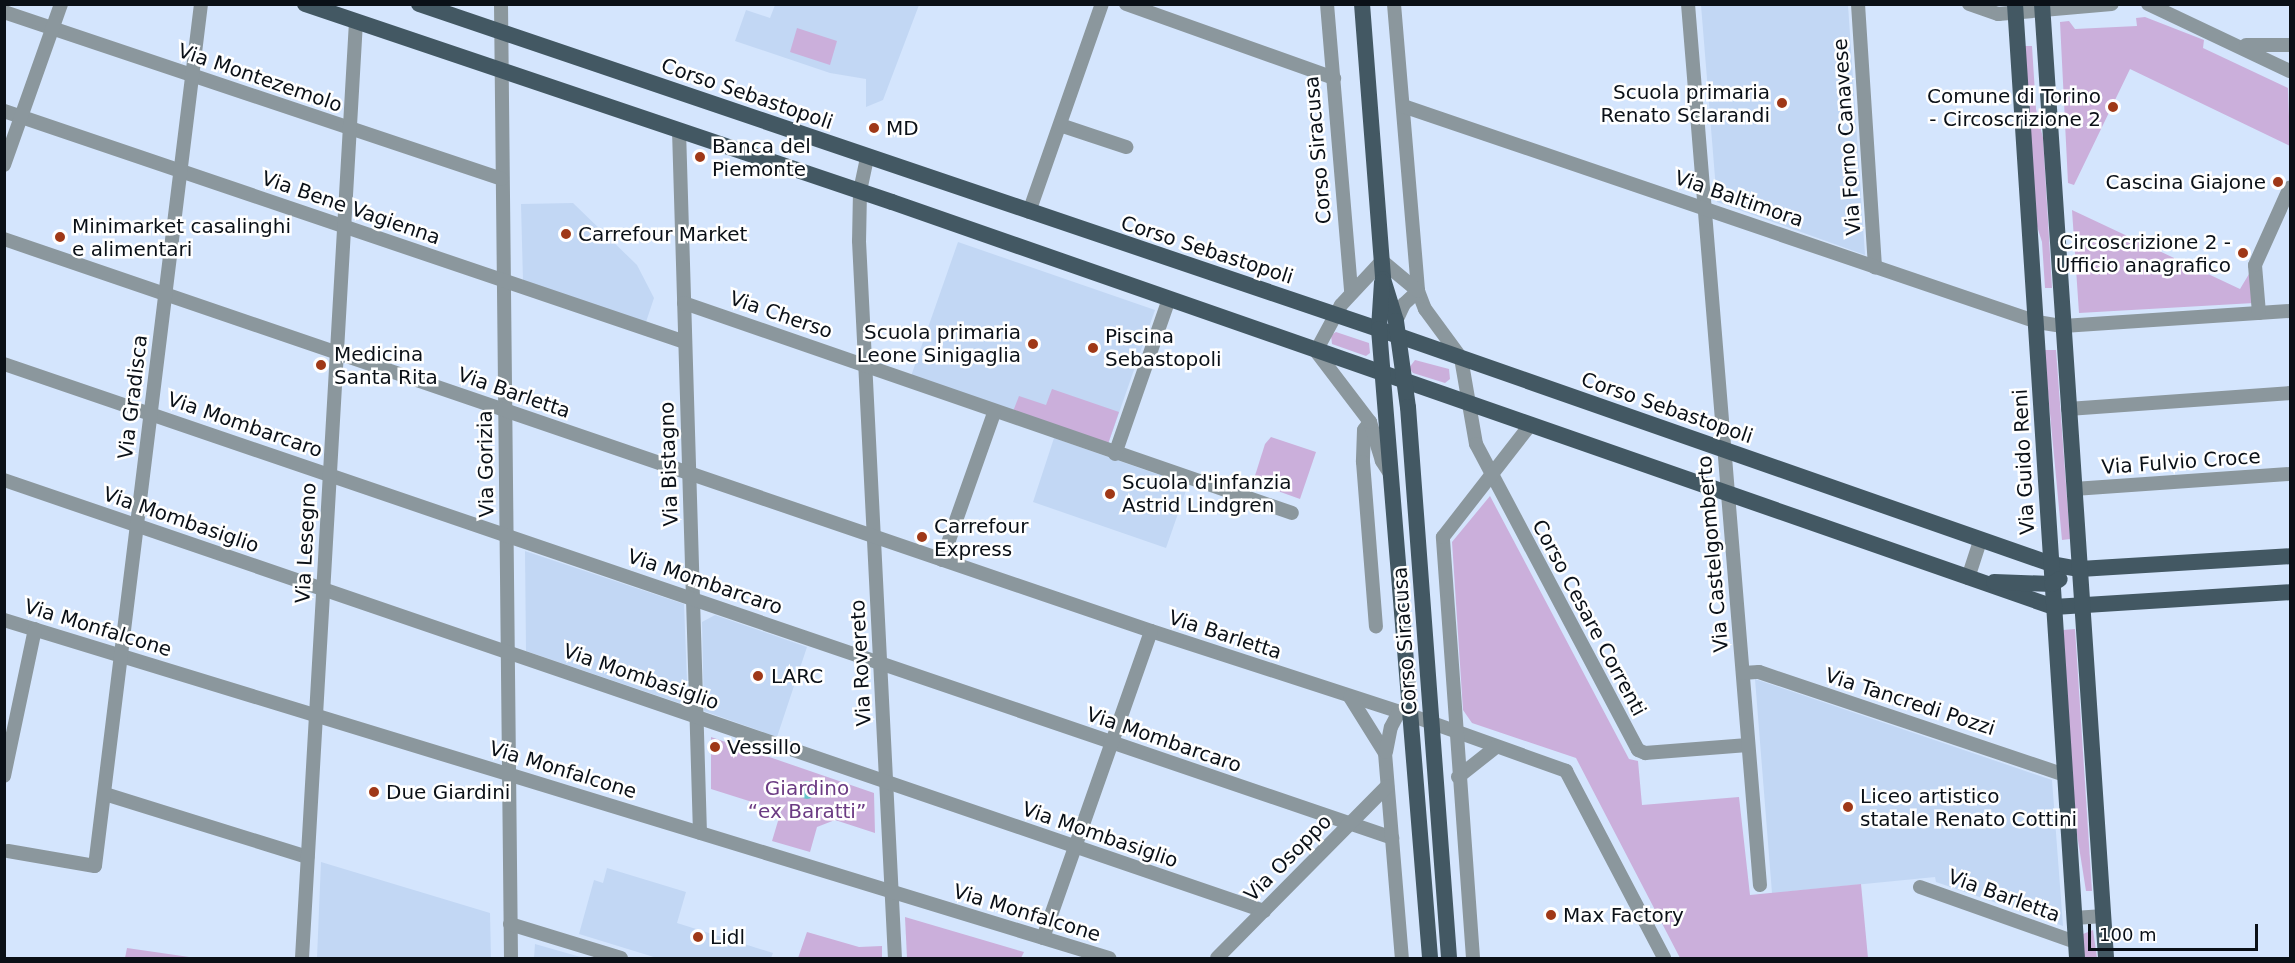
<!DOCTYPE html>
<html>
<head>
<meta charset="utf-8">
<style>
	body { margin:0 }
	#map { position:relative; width:2295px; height:963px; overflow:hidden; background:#d4e5fd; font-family:"DejaVu Sans",sans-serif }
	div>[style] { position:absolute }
	.built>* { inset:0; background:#c2d7f4 }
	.green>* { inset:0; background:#cbafdb }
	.water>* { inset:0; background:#64c6cc }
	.round { border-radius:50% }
	.minor>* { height:14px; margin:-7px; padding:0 7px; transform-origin:7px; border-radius:7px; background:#8b979d }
	.major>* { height:16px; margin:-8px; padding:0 8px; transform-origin:8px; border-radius:8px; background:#435863 }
	.dots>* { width:16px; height:16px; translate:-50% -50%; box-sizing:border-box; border:3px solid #fff; border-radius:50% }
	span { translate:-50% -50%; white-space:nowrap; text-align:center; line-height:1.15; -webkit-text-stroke:5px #fff; paint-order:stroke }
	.street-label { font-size:20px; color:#0a1017 }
	.poi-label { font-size:20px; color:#0a1017 }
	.right { translate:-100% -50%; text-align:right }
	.left { translate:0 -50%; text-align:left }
	.park-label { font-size:20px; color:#6b3b83 }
	.frame { position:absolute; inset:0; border:6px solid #0a1017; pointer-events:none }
	.scale { position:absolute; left:2088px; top:924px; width:170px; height:27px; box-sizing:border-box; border:3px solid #0a1017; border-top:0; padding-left:8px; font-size:18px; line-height:21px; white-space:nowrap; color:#0a1017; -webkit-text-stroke:4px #fff; paint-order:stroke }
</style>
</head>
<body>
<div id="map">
	<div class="built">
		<div style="clip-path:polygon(775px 5px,919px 5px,883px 100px,866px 107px,866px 79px,830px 73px,735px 41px,746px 10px,770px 18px)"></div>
		<div style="clip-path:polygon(1701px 5px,1848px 5px,1865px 255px,1717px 202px)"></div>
		<div style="clip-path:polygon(573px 203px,637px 265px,654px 298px,646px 322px,523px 281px,521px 204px)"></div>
		<div style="clip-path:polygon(958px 242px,1155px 310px,1107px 447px,910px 379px)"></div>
		<div style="clip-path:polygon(1054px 438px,1188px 485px,1166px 548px,1033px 502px)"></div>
		<div style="clip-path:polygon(525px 551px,684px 604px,688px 706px,526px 651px)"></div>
		<div style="clip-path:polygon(715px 615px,807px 647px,777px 737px,704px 711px,702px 622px)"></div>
		<div style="clip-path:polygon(1755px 679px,2052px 780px,2063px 926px,1936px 882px,1935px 877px,1772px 893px)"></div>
		<div style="clip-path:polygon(321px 862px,490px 913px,491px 958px,317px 958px)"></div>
		<div style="clip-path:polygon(607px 868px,686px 892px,677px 923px,773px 953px,771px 958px,657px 958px,579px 934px,594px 880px,603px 883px)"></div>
		<div style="clip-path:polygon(535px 944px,584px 958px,534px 958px)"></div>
	</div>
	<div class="green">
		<div style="clip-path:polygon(2145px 17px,2204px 40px,2203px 48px,2288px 88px,2290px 146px,2130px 69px,2074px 185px,2068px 183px,2060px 22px,2069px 21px,2075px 29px,2137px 26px,2136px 18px)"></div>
		<div style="clip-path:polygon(797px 28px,837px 41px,830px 65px,790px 52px)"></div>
		<div style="clip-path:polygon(2024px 46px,2032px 46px,2036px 109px,2043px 138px,2052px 288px,2045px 288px,2042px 242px,2036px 223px)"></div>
		<div style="clip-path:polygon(2072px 210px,2240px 289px,2252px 269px,2254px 303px,2079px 313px)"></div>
		<div style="clip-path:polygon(1336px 332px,1369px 343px,1370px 353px,1366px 356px,1332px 344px,1331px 335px)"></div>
		<div style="clip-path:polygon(2044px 350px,2056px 350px,2070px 539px,2062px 540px)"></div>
		<div style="clip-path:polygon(1415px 360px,1449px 369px,1450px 379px,1445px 383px,1413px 373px,1409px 368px)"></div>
		<div style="clip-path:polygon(1052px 389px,1119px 412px,1107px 447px,1012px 414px,1019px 396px,1046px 405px)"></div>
		<div style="clip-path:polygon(1271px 437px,1316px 452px,1300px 499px,1253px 482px,1265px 444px)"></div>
		<div style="clip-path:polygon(1490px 496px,1629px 759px,1638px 761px,1642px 805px,1739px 797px,1750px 895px,1861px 884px,1868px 958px,1680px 958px,1576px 758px,1472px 723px,1463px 710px,1452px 542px)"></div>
		<div style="clip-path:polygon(2075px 629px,2092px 891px,2086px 891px,2076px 828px,2063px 630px)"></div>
		<div style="clip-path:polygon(711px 737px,874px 793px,875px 833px,835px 820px,817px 827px,810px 852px,772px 841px,781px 811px,711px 789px)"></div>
		<div style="clip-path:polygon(905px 917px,1024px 952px,1021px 958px,907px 958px)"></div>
		<div style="clip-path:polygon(2093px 930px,2097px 958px,2084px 958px,2083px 934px)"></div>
		<div style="clip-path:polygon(807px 932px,859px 947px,882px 946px,882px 958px,798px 958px)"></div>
		<div style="clip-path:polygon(127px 948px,196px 958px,125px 958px)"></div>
	</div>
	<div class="water">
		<div class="round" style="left:798px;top:781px;width:18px;height:18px"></div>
	</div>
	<div class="minor">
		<div style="left:501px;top:4px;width:954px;rotate:89.4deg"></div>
		<div style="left:1126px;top:4px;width:221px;rotate:19.6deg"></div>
		<div style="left:1327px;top:4px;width:289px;rotate:85.2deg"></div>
		<div style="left:1394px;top:4px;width:288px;rotate:85.2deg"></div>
		<div style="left:1418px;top:291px;width:19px;rotate:69deg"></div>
		<div style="left:1425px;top:309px;width:61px;rotate:53.7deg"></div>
		<div style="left:1461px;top:358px;width:87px;rotate:80.1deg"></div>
		<div style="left:1476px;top:444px;width:346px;rotate:62.1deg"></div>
		<div style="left:1638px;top:750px;width:8px;rotate:23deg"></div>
		<div style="left:1645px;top:753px;width:103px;rotate:-4.4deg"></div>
		<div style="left:1688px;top:4px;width:884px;rotate:85.33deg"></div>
		<div style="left:1858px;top:4px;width:264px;rotate:86.3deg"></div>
		<div style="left:1969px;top:4px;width:31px;rotate:19deg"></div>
		<div style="left:1998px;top:14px;width:114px;rotate:-5deg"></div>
		<div style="left:2148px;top:4px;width:157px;rotate:25.3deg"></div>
		<div style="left:4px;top:12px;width:525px;rotate:18.54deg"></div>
		<div style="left:2246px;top:45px;width:44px"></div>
		<div style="left:1403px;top:106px;width:670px;rotate:18.81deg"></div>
		<div style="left:2037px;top:322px;width:26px;rotate:9deg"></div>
		<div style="left:2063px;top:326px;width:227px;rotate:-3.8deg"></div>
		<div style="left:4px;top:111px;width:719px;rotate:18.74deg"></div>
		<div style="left:1060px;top:125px;width:70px;rotate:18.4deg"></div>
		<div style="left:679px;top:130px;width:703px;rotate:88.29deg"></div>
		<div style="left:867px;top:158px;width:34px;rotate:102deg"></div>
		<div style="left:860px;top:191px;width:50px;rotate:91.1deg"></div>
		<div style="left:859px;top:241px;width:718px;rotate:87.13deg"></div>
		<div style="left:4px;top:165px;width:171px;rotate:-70.5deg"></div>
		<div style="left:1029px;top:212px;width:220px;rotate:-70.7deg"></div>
		<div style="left:4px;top:239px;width:1212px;rotate:18.87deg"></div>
		<div style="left:1151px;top:631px;width:272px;rotate:18deg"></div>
		<div style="left:1410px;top:715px;width:166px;rotate:19.7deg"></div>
		<div style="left:1566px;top:771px;width:211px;rotate:62.3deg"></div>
		<div style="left:684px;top:303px;width:643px;rotate:19.05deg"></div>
		<div style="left:2259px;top:313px;width:48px;rotate:-94.8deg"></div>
		<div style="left:2255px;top:265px;width:85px;rotate:-65.8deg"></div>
		<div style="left:1396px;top:321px;width:19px;rotate:-65deg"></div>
		<div style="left:1404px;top:304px;width:19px;rotate:-43deg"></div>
		<div style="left:4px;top:364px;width:1467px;rotate:18.85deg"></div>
		<div style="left:2068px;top:409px;width:223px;rotate:-4.1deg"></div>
		<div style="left:1370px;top:422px;width:10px;rotate:127deg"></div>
		<div style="left:1364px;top:430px;width:32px;rotate:92deg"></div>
		<div style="left:1363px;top:462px;width:165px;rotate:85.5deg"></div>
		<div style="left:1115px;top:454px;width:164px;rotate:-70.8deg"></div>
		<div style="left:1391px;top:475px;width:17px;rotate:-123deg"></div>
		<div style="left:1382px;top:461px;width:41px;rotate:-107.1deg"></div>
		<div style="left:1370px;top:422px;width:89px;rotate:-127.3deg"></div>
		<div style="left:1316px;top:351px;width:52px;rotate:-61.5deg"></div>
		<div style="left:1341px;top:305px;width:60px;rotate:-47deg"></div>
		<div style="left:1382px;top:261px;width:47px;rotate:39.8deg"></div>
		<div style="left:4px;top:480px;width:1332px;rotate:18.88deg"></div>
		<div style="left:2074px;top:489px;width:217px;rotate:-4deg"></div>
		<div style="left:942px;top:560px;width:156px;rotate:-70.5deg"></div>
		<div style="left:1968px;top:578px;width:39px;rotate:-72deg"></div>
		<div style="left:4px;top:620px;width:1156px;rotate:17.01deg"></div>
		<div style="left:1743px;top:673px;width:16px;rotate:-4deg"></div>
		<div style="left:1759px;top:672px;width:323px;rotate:18.6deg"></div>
		<div style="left:1350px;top:697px;width:66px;rotate:58deg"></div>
		<div style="left:1385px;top:753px;width:206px;rotate:85.3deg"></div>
		<div style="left:1386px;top:752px;width:25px;rotate:-79deg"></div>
		<div style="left:1391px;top:727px;width:17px;rotate:-62deg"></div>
		<div style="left:4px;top:776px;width:150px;rotate:-78.1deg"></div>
		<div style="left:1458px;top:777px;width:48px;rotate:-38.3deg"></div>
		<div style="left:105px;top:794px;width:212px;rotate:17.3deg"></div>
		<div style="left:8px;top:851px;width:88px;rotate:9.8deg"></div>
		<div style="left:95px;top:866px;width:868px;rotate:-82.99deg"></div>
		<div style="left:1920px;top:887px;width:164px;rotate:19.5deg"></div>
		<div style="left:2074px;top:918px;width:30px;rotate:-4deg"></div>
		<div style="left:510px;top:924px;width:116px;rotate:17deg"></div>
		<div style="left:1043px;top:938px;width:325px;rotate:-70.6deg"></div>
		<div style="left:302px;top:958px;width:938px;rotate:-86.7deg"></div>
		<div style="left:1217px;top:958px;width:242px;rotate:-45.3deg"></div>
		<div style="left:1473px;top:958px;width:422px;rotate:-94.1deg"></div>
		<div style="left:1443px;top:537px;width:143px;rotate:-52.1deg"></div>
	</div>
	<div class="major">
		<div style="left:305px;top:4px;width:619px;rotate:18.64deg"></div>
		<div style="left:892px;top:202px;width:1231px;rotate:19.22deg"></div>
		<div style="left:2054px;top:607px;width:236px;rotate:-3.6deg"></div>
		<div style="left:419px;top:4px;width:1035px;rotate:18.72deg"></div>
		<div style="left:1399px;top:336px;width:691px;rotate:19.27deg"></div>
		<div style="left:2051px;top:564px;width:29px;rotate:10deg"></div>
		<div style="left:2080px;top:569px;width:210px;rotate:-3.5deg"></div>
		<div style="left:1362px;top:4px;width:276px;rotate:85.6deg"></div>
		<div style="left:1383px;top:279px;width:44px;rotate:72.8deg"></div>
		<div style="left:1396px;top:321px;width:87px;rotate:82.1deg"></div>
		<div style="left:1408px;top:407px;width:553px;rotate:85.74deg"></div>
		<div style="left:2015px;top:4px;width:956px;rotate:86.28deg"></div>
		<div style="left:2042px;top:4px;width:956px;rotate:86.16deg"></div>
		<div style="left:1382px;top:282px;width:47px;rotate:93.7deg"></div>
		<div style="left:1379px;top:329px;width:631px;rotate:85.36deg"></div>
		<div style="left:1994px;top:582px;width:58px;rotate:2deg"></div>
		<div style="left:2052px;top:584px;width:9px;rotate:-32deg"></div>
	</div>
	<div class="dots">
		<div style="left:1782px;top:103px;background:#9f3817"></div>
		<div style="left:2113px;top:107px;background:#9f3817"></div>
		<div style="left:874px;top:128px;background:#9f3817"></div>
		<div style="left:700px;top:157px;background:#9f3817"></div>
		<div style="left:2278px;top:182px;background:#9f3817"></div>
		<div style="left:566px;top:234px;background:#9f3817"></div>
		<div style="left:60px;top:237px;background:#9f3817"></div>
		<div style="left:2243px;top:253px;background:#9f3817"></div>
		<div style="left:1033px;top:344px;background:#9f3817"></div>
		<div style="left:1093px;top:348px;background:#9f3817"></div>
		<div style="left:321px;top:365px;background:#9f3817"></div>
		<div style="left:1110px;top:494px;background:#9f3817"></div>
		<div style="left:922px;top:537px;background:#9f3817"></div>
		<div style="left:758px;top:676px;background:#9f3817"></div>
		<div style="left:715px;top:747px;background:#9f3817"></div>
		<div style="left:374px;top:792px;background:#9f3817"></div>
		<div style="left:1848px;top:807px;background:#9f3817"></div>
		<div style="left:1551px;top:915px;background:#9f3817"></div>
		<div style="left:698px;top:937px;background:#9f3817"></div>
	</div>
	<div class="street-label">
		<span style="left:260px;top:78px;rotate:19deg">Via Montezemolo</span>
		<span style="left:747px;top:94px;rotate:19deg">Corso Sebastopoli</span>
		<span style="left:1847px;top:137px;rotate:-94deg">Via Forno Canavese</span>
		<span style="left:1318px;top:150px;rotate:-95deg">Corso Siracusa</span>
		<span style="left:1739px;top:199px;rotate:19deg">Via Baltimora</span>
		<span style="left:351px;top:208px;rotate:19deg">Via Bene Vagienna</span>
		<span style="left:1207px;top:250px;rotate:18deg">Corso Sebastopoli</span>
		<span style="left:781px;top:315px;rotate:19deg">Via Cherso</span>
		<span style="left:514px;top:393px;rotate:19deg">Via Barletta</span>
		<span style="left:133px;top:397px;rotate:-83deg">Via Gradisca</span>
		<span style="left:1667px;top:408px;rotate:19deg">Corso Sebastopoli</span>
		<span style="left:245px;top:425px;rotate:19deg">Via Mombarcaro</span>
		<span style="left:2024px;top:462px;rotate:-93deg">Via Guido Reni</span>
		<span style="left:2181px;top:462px;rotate:-4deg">Via Fulvio Croce</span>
		<span style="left:486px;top:464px;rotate:-91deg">Via Gorizia</span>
		<span style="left:669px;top:464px;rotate:-92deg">Via Bistagno</span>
		<span style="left:181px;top:520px;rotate:19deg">Via Mombasiglio</span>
		<span style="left:306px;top:543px;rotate:-87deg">Via Lesegno</span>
		<span style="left:1713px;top:554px;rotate:-95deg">Via Castelgomberto</span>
		<span style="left:705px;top:582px;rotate:19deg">Via Mombarcaro</span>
		<span style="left:1589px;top:618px;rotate:62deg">Corso Cesare Correnti</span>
		<span style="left:98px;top:628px;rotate:17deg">Via Monfalcone</span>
		<span style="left:1225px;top:635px;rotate:18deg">Via Barletta</span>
		<span style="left:1405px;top:641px;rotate:-94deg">Corso Siracusa</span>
		<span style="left:861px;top:663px;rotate:-93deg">Via Rovereto</span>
		<span style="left:641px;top:677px;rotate:19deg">Via Mombasiglio</span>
		<span style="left:1910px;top:702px;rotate:18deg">Via Tancredi Pozzi</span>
		<span style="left:1164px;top:740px;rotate:19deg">Via Mombarcaro</span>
		<span style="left:563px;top:770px;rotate:17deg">Via Monfalcone</span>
		<span style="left:1100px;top:835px;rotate:19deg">Via Mombasiglio</span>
		<span style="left:1288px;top:858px;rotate:-45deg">Via Osoppo</span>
		<span style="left:2004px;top:896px;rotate:20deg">Via Barletta</span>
		<span style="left:1027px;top:913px;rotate:17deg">Via Monfalcone</span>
	</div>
	<div class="poi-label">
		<span class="right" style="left:1770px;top:104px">Scuola primaria<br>Renato Sclarandi</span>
		<span class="right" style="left:2101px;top:108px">Comune di Torino<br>- Circoscrizione 2</span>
		<span class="left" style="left:886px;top:128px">MD</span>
		<span class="left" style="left:712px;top:158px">Banca del<br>Piemonte</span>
		<span class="right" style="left:2266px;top:182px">Cascina Giajone</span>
		<span class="left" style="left:72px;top:238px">Minimarket casalinghi<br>e alimentari</span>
		<span class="left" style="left:578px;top:234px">Carrefour Market</span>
		<span class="right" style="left:2231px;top:254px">Circoscrizione 2 -<br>Ufficio anagrafico</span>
		<span class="right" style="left:1021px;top:344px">Scuola primaria<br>Leone Sinigaglia</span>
		<span class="left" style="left:1105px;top:348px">Piscina<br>Sebastopoli</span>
		<span class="left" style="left:334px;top:366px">Medicina<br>Santa Rita</span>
		<span class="left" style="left:1122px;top:494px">Scuola d'infanzia<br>Astrid Lindgren</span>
		<span class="left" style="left:934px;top:538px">Carrefour<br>Express</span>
		<span class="left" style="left:771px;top:676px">LARC</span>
		<span class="left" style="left:727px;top:747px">Vessillo</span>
		<span class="left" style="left:386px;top:792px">Due Giardini</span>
		<span class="left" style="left:1860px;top:808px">Liceo artistico<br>statale Renato Cottini</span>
		<span class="left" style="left:1563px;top:915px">Max Factory</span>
		<span class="left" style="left:710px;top:937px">Lidl</span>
	</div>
	<div class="park-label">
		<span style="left:807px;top:800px">Giardino<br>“ex Baratti”</span>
	</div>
	<div class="frame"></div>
	<div class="scale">100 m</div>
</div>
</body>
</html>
